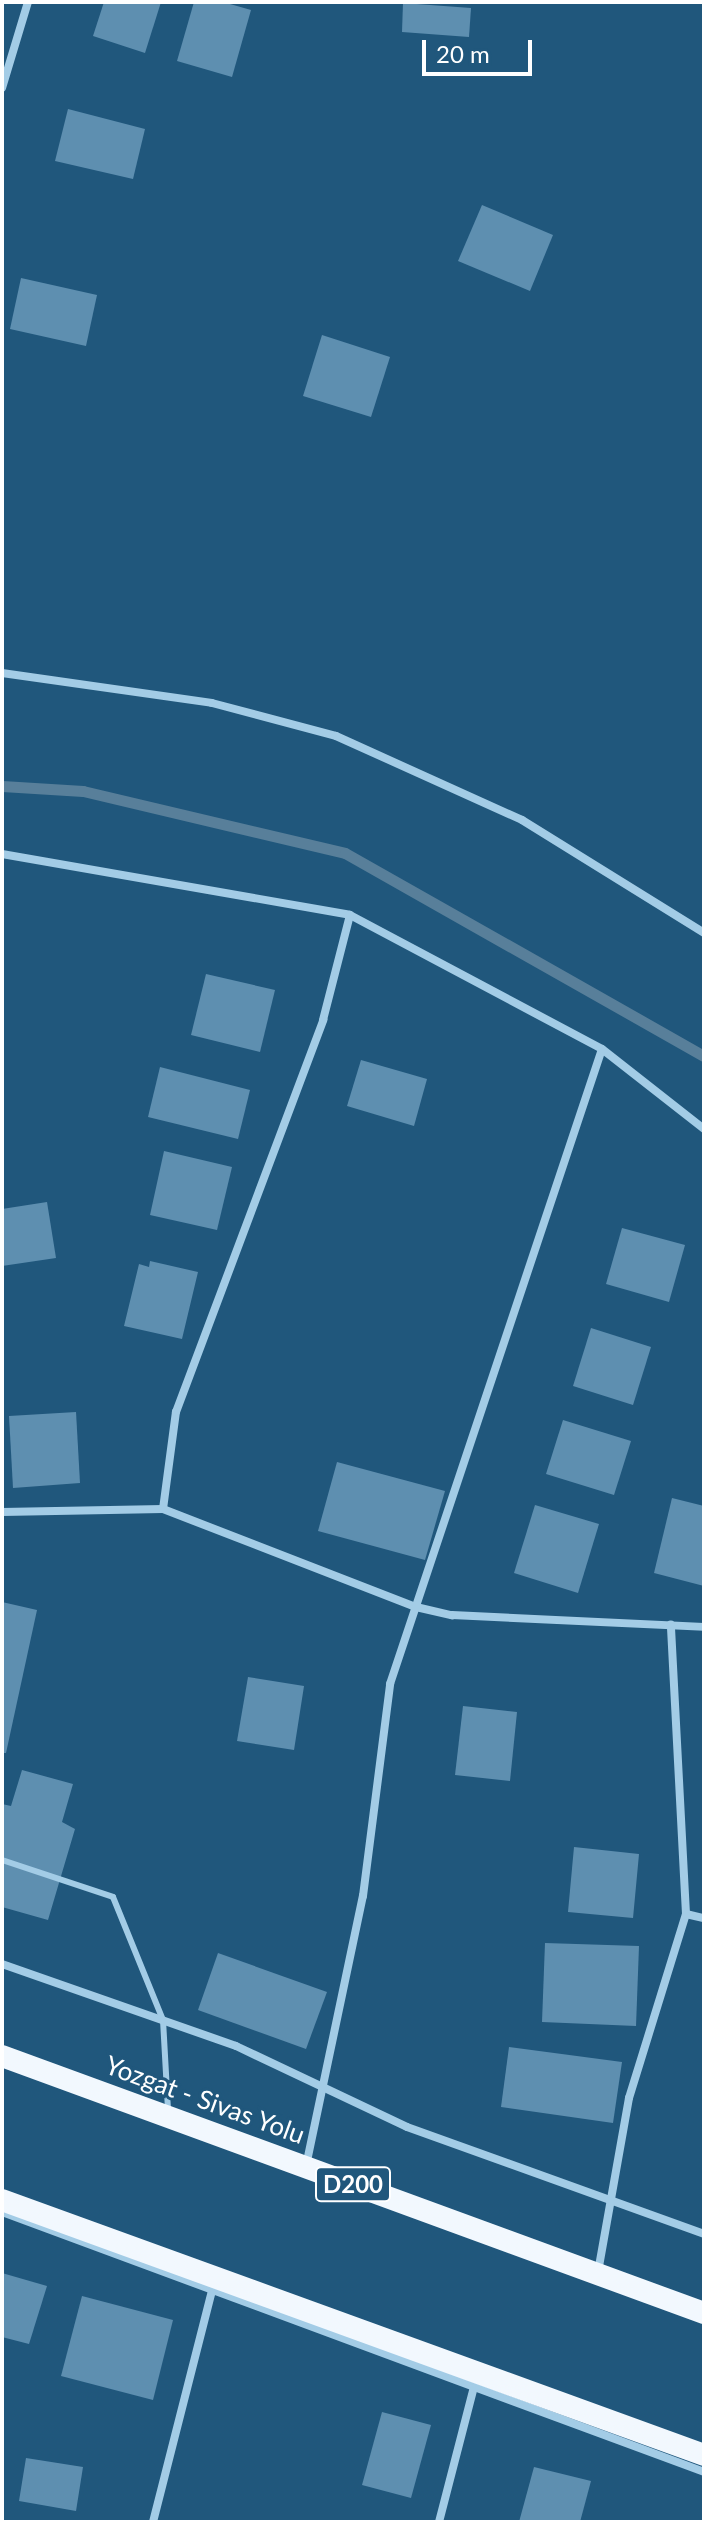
<!DOCTYPE html>
<html>
<head>
<meta charset="utf-8">
<style>
	body { margin:0 }
	#map { position:relative; width:706px; height:2524px; overflow:hidden; background:#20577c; font-family:Lato,sans-serif }
	div>[style] { position:absolute }
	.stream>* { height:11px; margin:-5.5px; padding:0 5.5px; transform-origin:5.5px; border-radius:5.5px; background:#587f9a }
	.building>* { inset:0; background:#5e8fb0 }
	.service>* { height:6px; margin:-3px; padding:0 3px; transform-origin:3px; border-radius:3px; background:#a3cce6 }
	.minor>* { height:8px; margin:-4px; padding:0 4px; transform-origin:4px; border-radius:4px; background:#a3cce6 }
	.trunk>* { height:22px; margin:-11px; padding:0 11px; transform-origin:11px; border-radius:11px; background:#f2f8fe }
	span { translate:-50% -50%; white-space:nowrap; text-align:center; line-height:1.15; -webkit-text-stroke:6px #20577c; paint-order:stroke }
	.shield-label span { padding:2px 6px; background:#20577c; border:2px solid; border-radius:6px; -webkit-text-stroke-width:0 }
	.shield-label { font-size:24px; color:#fff; font-weight:700 }
	.street-label { font-size:26px; color:#fff }
	.frame { position:absolute; inset:0; border:4px solid #fff; pointer-events:none }
	.scale { position:absolute; left:422px; top:40px; width:110px; height:36px; box-sizing:border-box; border:4px solid #fff; border-top:0; padding-left:10px; font-size:24px; line-height:28px; white-space:nowrap; color:#fff; -webkit-text-stroke:6px #20577c; paint-order:stroke }
</style>
</head>
<body>
<div id="map">
	<div class="stream">
		<div style="left:2px;top:786px;width:81px;rotate:3.5deg"></div>
		<div style="left:83px;top:791px;width:269px;rotate:13.3deg"></div>
		<div style="left:345px;top:853px;width:412px;rotate:29.5deg"></div>
	</div>
	<div class="building">
		<div style="clip-path:polygon(104px 2px,161px 2px,145px 53px,93px 36px)"></div>
		<div style="clip-path:polygon(194px 2px,223px 2px,251px 10px,232px 77px,177px 61px)"></div>
		<div style="clip-path:polygon(403px 3px,471px 8px,469px 37px,402px 32px)"></div>
		<div style="clip-path:polygon(68px 109px,145px 129px,133px 179px,55px 161px)"></div>
		<div style="clip-path:polygon(482px 205px,553px 235px,530px 291px,458px 261px)"></div>
		<div style="clip-path:polygon(21px 278px,97px 295px,86px 346px,10px 329px)"></div>
		<div style="clip-path:polygon(322px 335px,390px 357px,371px 417px,303px 396px)"></div>
		<div style="clip-path:polygon(206px 974px,275px 990px,260px 1052px,191px 1035px)"></div>
		<div style="clip-path:polygon(361px 1060px,427px 1079px,414px 1126px,347px 1106px)"></div>
		<div style="clip-path:polygon(160px 1067px,250px 1090px,238px 1139px,148px 1117px)"></div>
		<div style="clip-path:polygon(164px 1151px,232px 1167px,217px 1230px,150px 1215px)"></div>
		<div style="clip-path:polygon(47px 1202px,56px 1258px,2px 1266px,2px 1209px)"></div>
		<div style="clip-path:polygon(622px 1228px,685px 1245px,669px 1302px,606px 1284px)"></div>
		<div style="clip-path:polygon(150px 1261px,198px 1272px,182px 1339px,124px 1326px,139px 1264px,149px 1267px)"></div>
		<div style="clip-path:polygon(591px 1328px,651px 1347px,633px 1405px,573px 1386px)"></div>
		<div style="clip-path:polygon(76px 1412px,80px 1483px,13px 1488px,9px 1416px)"></div>
		<div style="clip-path:polygon(563px 1420px,631px 1441px,614px 1495px,546px 1474px)"></div>
		<div style="clip-path:polygon(337px 1462px,445px 1491px,425px 1560px,318px 1531px)"></div>
		<div style="clip-path:polygon(672px 1498px,704px 1506px,704px 1586px,654px 1573px)"></div>
		<div style="clip-path:polygon(535px 1505px,599px 1524px,578px 1593px,514px 1573px)"></div>
		<div style="clip-path:polygon(2px 1602px,37px 1610px,6px 1753px,2px 1753px)"></div>
		<div style="clip-path:polygon(248px 1677px,304px 1686px,294px 1750px,237px 1741px)"></div>
		<div style="clip-path:polygon(463px 1706px,517px 1712px,510px 1781px,455px 1775px)"></div>
		<div style="clip-path:polygon(22px 1770px,73px 1784px,62px 1822px,75px 1829px,48px 1920px,2px 1907px,2px 1804px,11px 1806px)"></div>
		<div style="clip-path:polygon(574px 1847px,639px 1854px,633px 1918px,568px 1912px)"></div>
		<div style="clip-path:polygon(545px 1943px,639px 1946px,636px 2026px,542px 2022px)"></div>
		<div style="clip-path:polygon(218px 1953px,327px 1992px,306px 2049px,198px 2010px)"></div>
		<div style="clip-path:polygon(509px 2047px,622px 2062px,613px 2123px,501px 2107px)"></div>
		<div style="clip-path:polygon(2px 2273px,47px 2286px,29px 2344px,2px 2337px)"></div>
		<div style="clip-path:polygon(82px 2296px,173px 2320px,153px 2400px,61px 2376px)"></div>
		<div style="clip-path:polygon(382px 2412px,431px 2425px,411px 2498px,362px 2485px)"></div>
		<div style="clip-path:polygon(26px 2458px,83px 2467px,76px 2511px,19px 2501px)"></div>
		<div style="clip-path:polygon(534px 2467px,591px 2481px,580px 2522px,519px 2522px)"></div>
	</div>
	<div class="service">
		<div style="left:2px;top:1860px;width:117px;rotate:18.4deg"></div>
		<div style="left:113px;top:1897px;width:133px;rotate:67.9deg"></div>
		<div style="left:163px;top:2020px;width:89px;rotate:86.8deg"></div>
	</div>
	<div class="minor">
		<div style="left:2px;top:88px;width:90px;rotate:-73.2deg"></div>
		<div style="left:2px;top:673px;width:212px;rotate:8.1deg"></div>
		<div style="left:212px;top:703px;width:128px;rotate:14.9deg"></div>
		<div style="left:336px;top:736px;width:204px;rotate:24.3deg"></div>
		<div style="left:522px;top:820px;width:214px;rotate:31.8deg"></div>
		<div style="left:2px;top:854px;width:353px;rotate:9.9deg"></div>
		<div style="left:350px;top:915px;width:285px;rotate:28deg"></div>
		<div style="left:602px;top:1049px;width:130px;rotate:38.1deg"></div>
		<div style="left:163px;top:1509px;width:98px;rotate:-82.4deg"></div>
		<div style="left:176px;top:1412px;width:419px;rotate:-69.4deg"></div>
		<div style="left:323px;top:1020px;width:108px;rotate:-75.6deg"></div>
		<div style="left:2px;top:1512px;width:161px;rotate:-1.1deg"></div>
		<div style="left:163px;top:1509px;width:271px;rotate:21.2deg"></div>
		<div style="left:416px;top:1607px;width:37px;rotate:13deg"></div>
		<div style="left:452px;top:1615px;width:252px;rotate:2.7deg"></div>
		<div style="left:686px;top:1914px;width:18px;rotate:13deg"></div>
		<div style="left:2px;top:1964px;width:248px;rotate:19.3deg"></div>
		<div style="left:236px;top:2046px;width:189px;rotate:25.3deg"></div>
		<div style="left:407px;top:2127px;width:316px;rotate:19.8deg"></div>
		<div style="left:306px;top:2166px;width:276px;rotate:-78.1deg"></div>
		<div style="left:363px;top:1896px;width:214px;rotate:-82.7deg"></div>
		<div style="left:390px;top:1684px;width:669px;rotate:-71.54deg"></div>
		<div style="left:2px;top:2212px;width:749px;rotate:20.32deg"></div>
		<div style="left:598px;top:2272px;width:177px;rotate:-79.9deg"></div>
		<div style="left:629px;top:2098px;width:193px;rotate:-72.8deg"></div>
		<div style="left:686px;top:1914px;width:290px;rotate:-93deg"></div>
		<div style="left:153px;top:2522px;width:239px;rotate:-75.7deg"></div>
		<div style="left:439px;top:2522px;width:139px;rotate:-75.5deg"></div>
	</div>
	<div class="trunk">
		<div style="left:2px;top:2056px;width:748px;rotate:20.11deg"></div>
		<div style="left:2px;top:2200px;width:747px;rotate:19.96deg"></div>
	</div>
	<div class="shield-label">
		<span style="left:353px;top:2184px">D200</span>
	</div>
	<div class="street-label">
		<span style="left:205px;top:2100px;rotate:20deg">Yozgat - Sivas Yolu</span>
	</div>
	<div class="frame"></div>
	<div class="scale">20 m</div>
</div>
</body>
</html>
